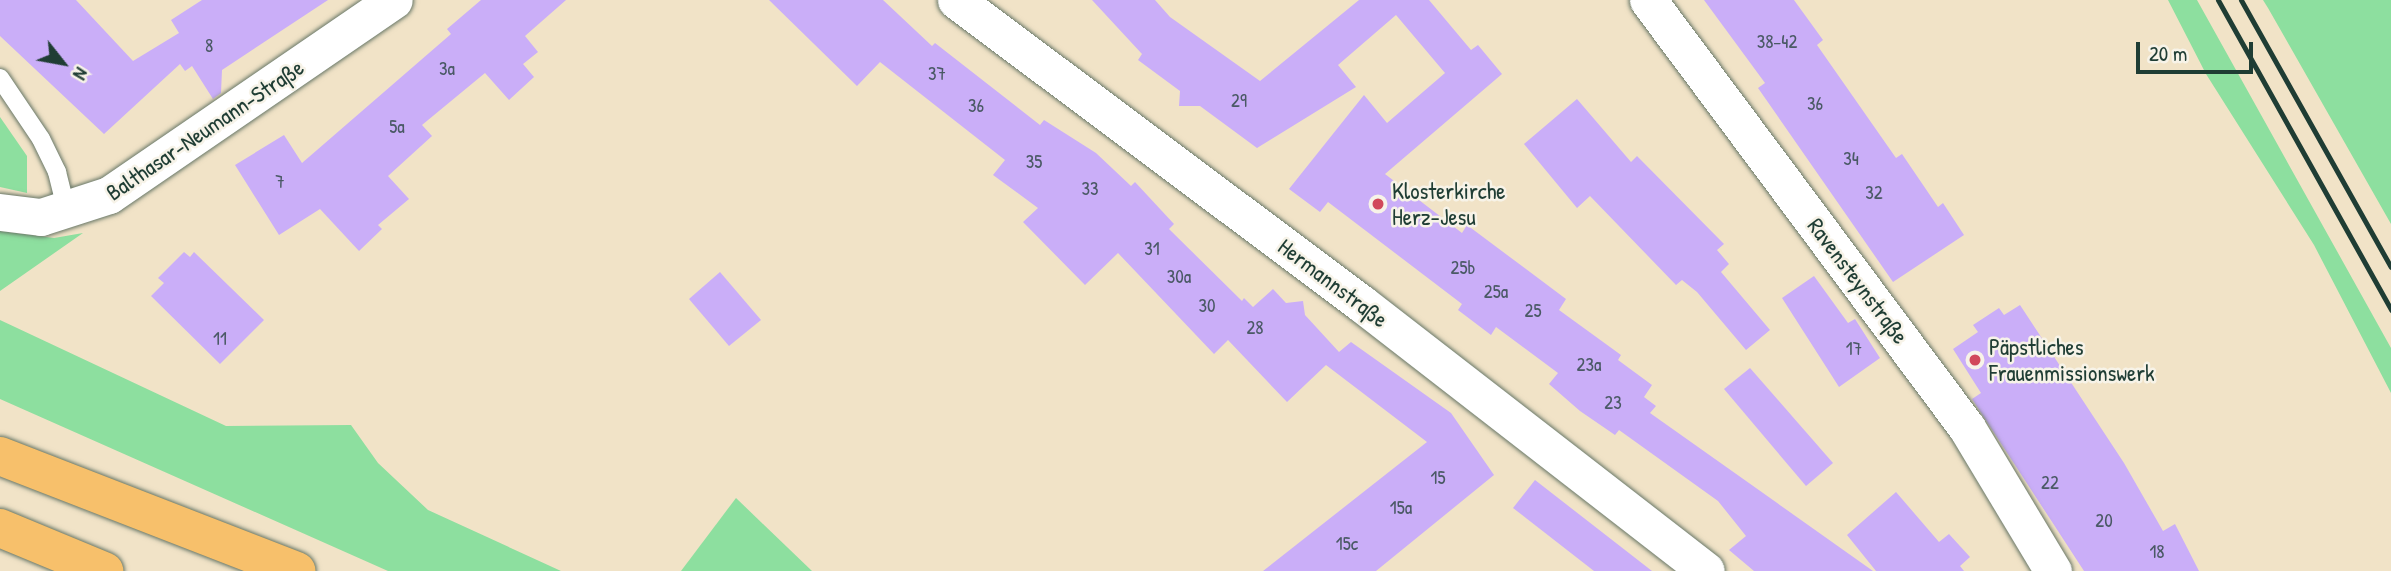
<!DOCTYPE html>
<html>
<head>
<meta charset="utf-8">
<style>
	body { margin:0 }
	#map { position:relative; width:2391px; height:571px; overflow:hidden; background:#f1e3c7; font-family:"Patrick Hand",sans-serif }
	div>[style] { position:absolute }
	.green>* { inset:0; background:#8ddf9f }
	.building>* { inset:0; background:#caaef8 }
	.roads { filter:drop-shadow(0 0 2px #687767) drop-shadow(0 0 2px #687767) }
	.lane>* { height:18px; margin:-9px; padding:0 9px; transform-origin:9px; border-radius:9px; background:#fff }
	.street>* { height:37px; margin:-18.5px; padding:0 18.5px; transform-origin:18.5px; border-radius:18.5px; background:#fff }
	.highway>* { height:38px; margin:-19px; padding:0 19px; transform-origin:19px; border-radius:19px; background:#f7c06b }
	.rail>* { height:5px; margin:-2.5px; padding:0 2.5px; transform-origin:2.5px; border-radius:2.5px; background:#1f3d34 }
	.dots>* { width:19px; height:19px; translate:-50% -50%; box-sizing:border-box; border:4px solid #f7f3e8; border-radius:50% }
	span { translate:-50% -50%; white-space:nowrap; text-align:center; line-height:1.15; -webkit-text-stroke:5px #f7f3e8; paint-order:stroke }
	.number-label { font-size:19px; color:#4a5965 }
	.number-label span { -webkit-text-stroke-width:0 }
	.street-label { font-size:23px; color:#1f3d34 }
	.poi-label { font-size:23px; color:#1f3d34 }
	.left { translate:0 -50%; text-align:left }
	.north { position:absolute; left:28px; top:28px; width:70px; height:70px; -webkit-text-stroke:5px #f7f3e8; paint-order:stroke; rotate:121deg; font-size:19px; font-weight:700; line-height:28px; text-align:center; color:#1f3d34 }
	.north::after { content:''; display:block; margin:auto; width:24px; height:32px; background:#1f3d34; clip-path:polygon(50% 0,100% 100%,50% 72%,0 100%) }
	.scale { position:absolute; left:2136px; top:42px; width:117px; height:32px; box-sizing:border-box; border:4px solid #1f3d34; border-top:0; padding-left:9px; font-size:21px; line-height:24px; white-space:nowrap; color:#1f3d34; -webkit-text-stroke:5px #f7f3e8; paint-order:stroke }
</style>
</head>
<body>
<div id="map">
	<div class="green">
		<div style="clip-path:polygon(2168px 0,2197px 0,2391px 348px,2391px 393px,2314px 245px,2206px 74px)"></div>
		<div style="clip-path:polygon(2263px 0,2391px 0,2391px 224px,2268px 8px)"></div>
		<div style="clip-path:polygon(0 117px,27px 156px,27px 193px,0 187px)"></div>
		<div style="clip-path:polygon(0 231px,54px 238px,83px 233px,0 291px)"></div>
		<div style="clip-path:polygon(0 320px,226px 426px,351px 425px,378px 463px,428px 510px,561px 571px,388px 571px,0 399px)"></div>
		<div style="clip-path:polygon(736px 498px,812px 571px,681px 571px)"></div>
	</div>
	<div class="building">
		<div style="clip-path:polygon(0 0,76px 0,133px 61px,179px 33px,171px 20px,202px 0,328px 0,222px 70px,221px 93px,213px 99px,192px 66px,185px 71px,180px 64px,104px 134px,0 36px)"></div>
		<div style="clip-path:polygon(481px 0,566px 0,525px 36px,538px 52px,523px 64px,534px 77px,509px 100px,485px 73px,422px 125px,432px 136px,388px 176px,409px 199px,378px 225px,382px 229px,359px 251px,320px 209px,279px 235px,235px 165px,284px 135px,302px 163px,451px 34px,447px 29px)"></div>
		<div style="clip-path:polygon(769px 0,883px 0,932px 46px,935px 43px,1040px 125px,1044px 120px,1096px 153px,1131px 186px,1135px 182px,1174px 224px,1169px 229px,1242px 301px,1244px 298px,1253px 307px,1273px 289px,1286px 303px,1303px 301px,1305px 315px,1339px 352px,1351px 342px,1451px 413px,1494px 475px,1376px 571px,1263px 571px,1427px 442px,1326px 365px,1287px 402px,1228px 340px,1214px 354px,1118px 253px,1085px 285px,1023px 222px,1038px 208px,993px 175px,1005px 160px,880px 62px,857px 86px)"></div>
		<div style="clip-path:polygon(1092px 0,1155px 0,1170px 17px,1260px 81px,1359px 0,1429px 0,1471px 50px,1478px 45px,1502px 74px,1385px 174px,1462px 233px,1467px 225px,1566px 299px,1559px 310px,1621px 355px,1618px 360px,1652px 385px,1644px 397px,1656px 406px,1650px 413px,1873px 571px,1754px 571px,1729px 550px,1746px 536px,1718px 501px,1619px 430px,1615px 435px,1580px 411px,1549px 384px,1558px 373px,1496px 327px,1491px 335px,1458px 310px,1462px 304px,1328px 202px,1320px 212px,1289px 189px,1364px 95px,1387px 123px,1445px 73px,1396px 15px,1338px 65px,1356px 87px,1257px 148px,1200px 106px,1179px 106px,1180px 91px,1138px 60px,1142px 54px)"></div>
		<div style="clip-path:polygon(1704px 0,1794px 0,1823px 40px,1817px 45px,1896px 158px,1902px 154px,1938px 207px,1943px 203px,1964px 235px,1893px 282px,1758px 88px,1765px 83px)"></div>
		<div style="clip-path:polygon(1577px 99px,1631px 162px,1637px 156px,1724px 244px,1717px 250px,1729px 264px,1721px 272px,1770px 330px,1746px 350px,1697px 292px,1682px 280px,1676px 285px,1590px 196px,1577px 208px,1524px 144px)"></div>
		<div style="clip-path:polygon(184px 252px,190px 257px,194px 252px,264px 320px,220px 364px,151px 296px,164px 283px,158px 278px)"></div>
		<div style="clip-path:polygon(720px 272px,761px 320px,729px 346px,689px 299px)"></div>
		<div style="clip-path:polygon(1814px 276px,1848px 323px,1855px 319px,1880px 358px,1839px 387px,1782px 298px)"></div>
		<div style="clip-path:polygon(2020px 305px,2124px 463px,2163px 531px,2175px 524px,2199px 571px,2084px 571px,1972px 399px,1981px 393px,1953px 349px,1978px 332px,1973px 325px,1999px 308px,2004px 315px)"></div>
		<div style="clip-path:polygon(1750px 368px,1833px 463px,1806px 486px,1724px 389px)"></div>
		<div style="clip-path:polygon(1535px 480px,1652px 571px,1594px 571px,1513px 508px)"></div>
		<div style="clip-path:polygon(1896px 492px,1939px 542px,1949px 534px,1970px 557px,1960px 566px,1964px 571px,1876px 571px,1847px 535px)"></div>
	</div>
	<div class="roads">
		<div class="lane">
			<div style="left:0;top:78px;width:73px;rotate:56.1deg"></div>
			<div style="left:41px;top:139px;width:37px;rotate:64deg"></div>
			<div style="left:57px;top:172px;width:41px;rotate:76deg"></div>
		</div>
		<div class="street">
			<div style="left:956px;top:0;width:507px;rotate:36.82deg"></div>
			<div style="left:1362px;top:304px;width:435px;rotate:37.8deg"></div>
			<div style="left:1648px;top:0;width:534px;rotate:53.3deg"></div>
			<div style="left:1967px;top:428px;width:167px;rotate:59deg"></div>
			<div style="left:0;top:212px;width:41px;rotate:7deg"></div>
			<div style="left:41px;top:217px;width:71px;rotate:-17.9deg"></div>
			<div style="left:109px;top:195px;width:345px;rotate:-34.4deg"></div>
		</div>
		<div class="highway">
			<div style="left:0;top:456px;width:318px;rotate:21.2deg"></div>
			<div style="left:0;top:528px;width:113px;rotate:22.5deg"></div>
		</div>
	</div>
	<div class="rail">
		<div style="left:2218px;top:0;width:355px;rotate:60.8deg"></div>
		<div style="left:2241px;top:0;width:306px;rotate:60.7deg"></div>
	</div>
	<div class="dots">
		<div style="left:1378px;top:204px;background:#d1495b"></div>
		<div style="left:1975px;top:360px;background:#d1495b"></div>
	</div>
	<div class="number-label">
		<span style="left:1777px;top:42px">38–42</span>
		<span style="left:209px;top:46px">8</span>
		<span style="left:447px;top:69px">3a</span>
		<span style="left:937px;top:74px">37</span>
		<span style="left:1239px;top:101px">29</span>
		<span style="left:1815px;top:104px">36</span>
		<span style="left:976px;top:106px">36</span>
		<span style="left:397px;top:127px">5a</span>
		<span style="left:1851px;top:159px">34</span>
		<span style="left:1034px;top:162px">35</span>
		<span style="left:280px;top:182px">7</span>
		<span style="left:1090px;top:189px">33</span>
		<span style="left:1874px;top:193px">32</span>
		<span style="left:1152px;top:249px">31</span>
		<span style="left:1463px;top:268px">25b</span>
		<span style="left:1179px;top:277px">30a</span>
		<span style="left:1496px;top:292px">25a</span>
		<span style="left:1207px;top:306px">30</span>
		<span style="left:1533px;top:311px">25</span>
		<span style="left:1255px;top:328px">28</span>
		<span style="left:220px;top:339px">11</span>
		<span style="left:1854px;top:349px">17</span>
		<span style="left:1589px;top:365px">23a</span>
		<span style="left:1613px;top:403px">23</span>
		<span style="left:1438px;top:478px">15</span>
		<span style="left:2050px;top:483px">22</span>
		<span style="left:1401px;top:508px">15a</span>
		<span style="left:2104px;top:521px">20</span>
		<span style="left:1347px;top:544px">15c</span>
		<span style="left:2157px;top:552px">18</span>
	</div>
	<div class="street-label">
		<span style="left:205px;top:130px;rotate:-34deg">Balthasar-Neumann-Straße</span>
		<span style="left:1858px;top:281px;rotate:53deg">Ravensteynstraße</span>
		<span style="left:1333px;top:283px;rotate:37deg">Hermannstraße</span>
	</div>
	<div class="poi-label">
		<span class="left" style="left:1392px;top:204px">Klosterkirche<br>Herz-Jesu</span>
		<span class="left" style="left:1989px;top:360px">Päpstliches<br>Frauenmissionswerk</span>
	</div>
	<div class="north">N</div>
	<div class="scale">20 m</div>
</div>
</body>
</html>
